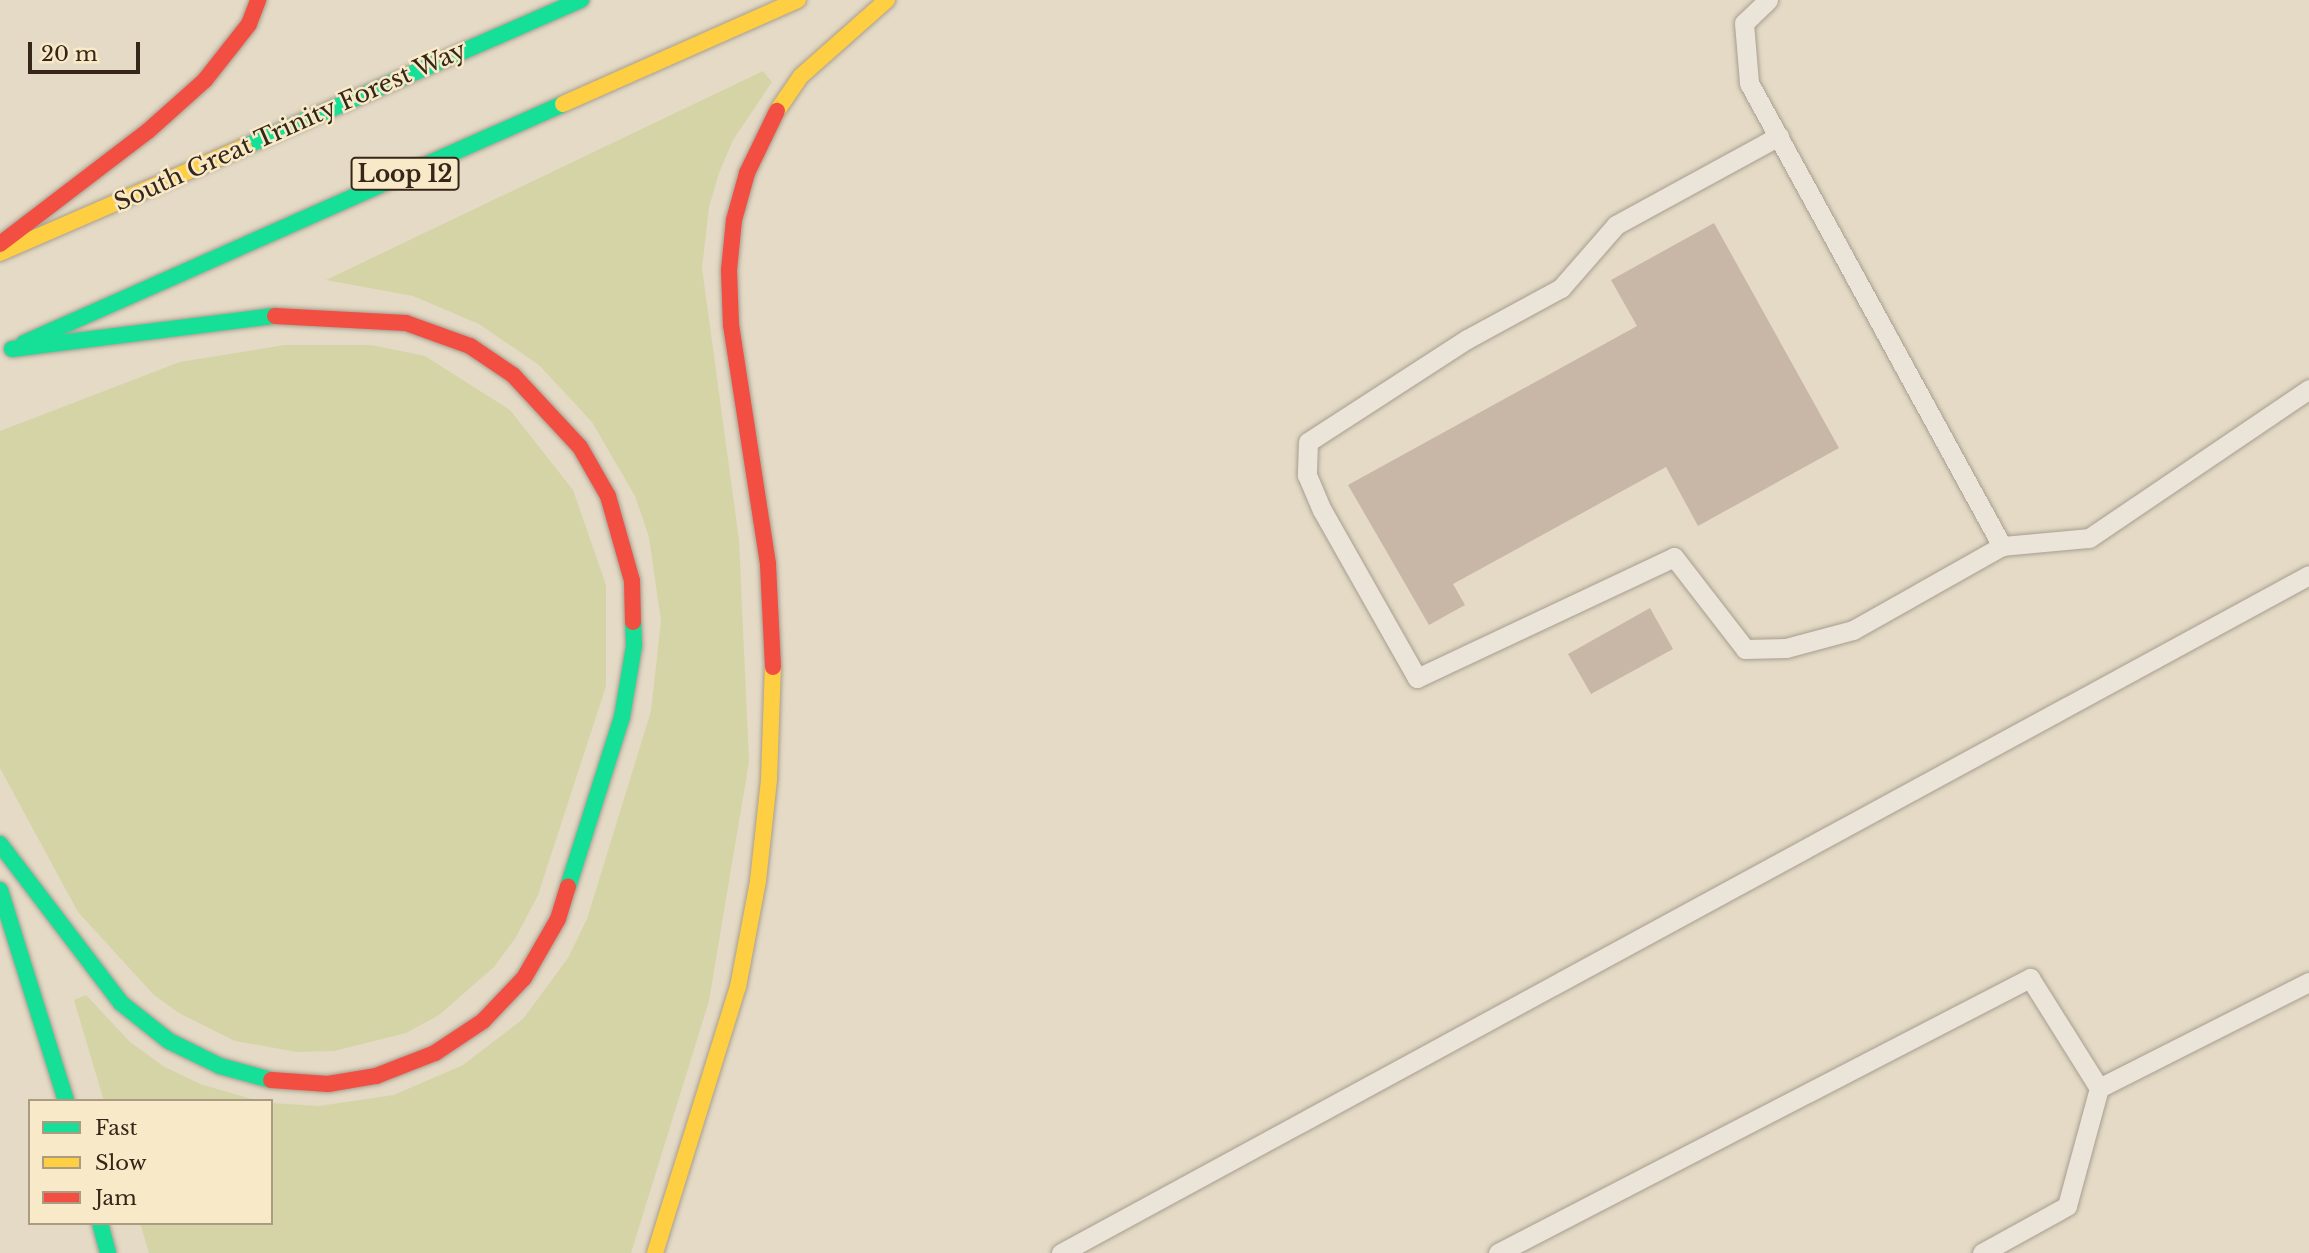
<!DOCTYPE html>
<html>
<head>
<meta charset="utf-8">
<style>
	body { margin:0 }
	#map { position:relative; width:2309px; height:1253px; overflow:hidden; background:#e4dac5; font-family:"Libre Baskerville",serif }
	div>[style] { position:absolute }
	.green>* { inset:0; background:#d5d4a6 }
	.building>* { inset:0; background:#c8b7a6 }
	.roads { filter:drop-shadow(0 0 2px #a89e90) drop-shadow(0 0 2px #a89e90) }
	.lane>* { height:19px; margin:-9.5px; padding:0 9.5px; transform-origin:9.5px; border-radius:9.5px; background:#ebe4d8 }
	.fast>* { height:16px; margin:-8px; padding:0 8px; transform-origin:8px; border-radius:8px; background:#16e098 }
	.slow>* { height:16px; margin:-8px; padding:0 8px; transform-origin:8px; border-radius:8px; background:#ffcf43 }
	.jam>* { height:16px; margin:-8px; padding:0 8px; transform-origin:8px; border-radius:8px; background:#f24e42 }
	span { translate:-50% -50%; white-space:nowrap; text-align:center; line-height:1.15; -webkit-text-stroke:5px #f8e9c8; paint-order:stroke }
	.shield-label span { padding:2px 5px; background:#f8e9c8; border:2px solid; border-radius:5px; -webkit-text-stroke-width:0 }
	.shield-label { font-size:23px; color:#352619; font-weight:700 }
	.street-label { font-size:24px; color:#352619 }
	.legend { position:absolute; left:28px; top:1099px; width:245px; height:126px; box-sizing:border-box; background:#f8e9c8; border:2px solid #aa9b82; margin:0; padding:9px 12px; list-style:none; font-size:21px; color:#352619 }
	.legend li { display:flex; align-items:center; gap:14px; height:35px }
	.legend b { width:35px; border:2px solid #aa9b82 }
	.scale { position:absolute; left:28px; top:42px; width:112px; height:32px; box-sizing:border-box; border:4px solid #352619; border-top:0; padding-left:9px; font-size:21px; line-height:24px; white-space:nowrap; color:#352619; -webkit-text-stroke:5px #f8e9c8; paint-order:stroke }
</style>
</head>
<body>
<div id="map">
	<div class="green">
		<div style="clip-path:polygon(763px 71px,772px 82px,733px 140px,719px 173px,709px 207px,702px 268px,739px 540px,749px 762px,709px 1001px,631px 1253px,149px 1253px,140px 1223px,271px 1223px,271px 1103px,319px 1106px,394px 1095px,463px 1065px,523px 1019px,568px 958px,587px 919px,651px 711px,661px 621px,649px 537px,635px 496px,592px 422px,539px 365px,479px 324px,413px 296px,326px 280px)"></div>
		<div style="clip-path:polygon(285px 345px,371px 345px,425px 356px,510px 410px,573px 490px,606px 585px,606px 686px,538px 895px,516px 937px,494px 967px,439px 1015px,406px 1033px,334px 1051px,297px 1052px,235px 1041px,179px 1013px,154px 995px,78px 912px,0 768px,0 431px,180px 362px)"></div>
		<div style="clip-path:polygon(86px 995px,130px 1042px,163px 1066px,200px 1084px,259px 1101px,104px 1101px,74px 1000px)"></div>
	</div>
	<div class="building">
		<div style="clip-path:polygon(1714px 223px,1839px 448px,1698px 526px,1666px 467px,1453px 584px,1465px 605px,1429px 625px,1348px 485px,1637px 326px,1611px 280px)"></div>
		<div style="clip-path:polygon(1650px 608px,1673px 649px,1591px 694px,1568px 654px)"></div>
	</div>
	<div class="roads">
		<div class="lane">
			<div style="left:1768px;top:0;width:33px;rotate:136deg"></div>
			<div style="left:1744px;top:23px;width:60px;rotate:85.2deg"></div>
			<div style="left:1749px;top:83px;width:528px;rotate:61.35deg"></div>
			<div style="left:2002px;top:546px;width:87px;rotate:-5.3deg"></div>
			<div style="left:2089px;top:538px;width:266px;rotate:-34.1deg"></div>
			<div style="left:1779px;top:136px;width:186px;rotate:151.4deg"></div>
			<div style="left:1616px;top:225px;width:84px;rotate:131.1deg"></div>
			<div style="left:1561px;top:288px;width:107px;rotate:151.5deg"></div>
			<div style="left:1467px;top:339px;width:189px;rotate:147.1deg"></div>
			<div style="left:1308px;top:442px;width:33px;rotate:92deg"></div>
			<div style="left:1307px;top:475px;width:38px;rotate:67deg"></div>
			<div style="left:1322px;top:510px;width:193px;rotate:60.5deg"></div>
			<div style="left:1417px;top:678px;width:284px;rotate:-25.2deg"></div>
			<div style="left:1674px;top:557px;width:116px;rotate:52.3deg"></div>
			<div style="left:1745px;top:649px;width:41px;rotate:-1.4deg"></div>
			<div style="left:1786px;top:648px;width:69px;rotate:-15deg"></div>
			<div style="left:1853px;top:630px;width:171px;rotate:-29.4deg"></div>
			<div style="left:2099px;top:1088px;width:235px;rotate:-26.8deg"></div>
			<div style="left:1061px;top:1253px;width:1420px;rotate:-28.51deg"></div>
			<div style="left:1498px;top:1253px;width:599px;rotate:-27.34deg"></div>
			<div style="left:2030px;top:978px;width:130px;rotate:57.9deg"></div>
			<div style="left:2099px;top:1088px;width:122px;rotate:105.2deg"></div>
			<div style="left:2067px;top:1206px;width:97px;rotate:151.1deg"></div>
		</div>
		<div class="fast">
			<div style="left:244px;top:147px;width:368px;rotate:-23.6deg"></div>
			<div style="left:24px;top:343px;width:590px;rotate:-23.91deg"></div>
			<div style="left:12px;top:349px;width:265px;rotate:-7.2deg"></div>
			<div style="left:0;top:844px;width:200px;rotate:52.7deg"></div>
			<div style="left:121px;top:1003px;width:61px;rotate:38.4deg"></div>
			<div style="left:169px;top:1041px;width:57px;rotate:26.1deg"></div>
			<div style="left:220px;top:1066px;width:53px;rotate:15.4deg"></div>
			<div style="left:568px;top:887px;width:178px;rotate:-72.4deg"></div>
			<div style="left:622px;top:717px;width:72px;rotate:-80.4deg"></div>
			<div style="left:634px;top:646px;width:24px;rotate:-92deg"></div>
			<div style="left:0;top:890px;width:221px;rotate:72.6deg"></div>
			<div style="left:100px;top:1223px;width:31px;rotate:75deg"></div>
		</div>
		<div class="slow">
			<div style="left:563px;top:104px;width:257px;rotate:-23.9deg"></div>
			<div style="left:777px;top:111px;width:42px;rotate:-55.6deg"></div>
			<div style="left:801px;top:76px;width:115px;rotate:-41.5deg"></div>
			<div style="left:0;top:253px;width:266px;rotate:-23.5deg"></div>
			<div style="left:655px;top:1253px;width:279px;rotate:-72.7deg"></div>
			<div style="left:738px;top:987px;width:108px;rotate:-79.3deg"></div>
			<div style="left:758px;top:881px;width:103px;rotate:-83.8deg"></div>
			<div style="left:769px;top:779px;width:112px;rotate:-88deg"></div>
		</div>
		<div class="jam">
			<div style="left:0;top:244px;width:186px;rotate:-37.4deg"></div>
			<div style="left:148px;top:131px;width:76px;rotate:-41.8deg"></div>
			<div style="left:205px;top:80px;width:71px;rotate:-51.8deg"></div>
			<div style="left:249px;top:24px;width:26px;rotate:-69deg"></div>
			<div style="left:275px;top:316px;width:131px;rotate:3.1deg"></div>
			<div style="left:406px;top:323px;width:68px;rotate:19.8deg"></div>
			<div style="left:470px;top:346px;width:52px;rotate:34deg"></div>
			<div style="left:513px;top:375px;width:98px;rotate:47.1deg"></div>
			<div style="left:580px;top:447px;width:56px;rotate:60.3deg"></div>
			<div style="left:608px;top:496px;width:88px;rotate:74.2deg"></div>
			<div style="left:632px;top:581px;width:41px;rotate:88.6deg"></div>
			<div style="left:773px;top:667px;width:103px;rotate:-92.8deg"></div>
			<div style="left:768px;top:564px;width:242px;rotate:-98.8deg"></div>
			<div style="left:731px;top:325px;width:55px;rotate:-92.1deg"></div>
			<div style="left:729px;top:270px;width:50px;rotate:-84.3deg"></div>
			<div style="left:734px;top:220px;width:49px;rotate:-74.5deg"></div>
			<div style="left:747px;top:173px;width:69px;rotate:-64.2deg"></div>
			<div style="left:271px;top:1080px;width:57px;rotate:4deg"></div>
			<div style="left:328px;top:1084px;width:49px;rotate:-9.5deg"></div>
			<div style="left:376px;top:1076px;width:63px;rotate:-21.3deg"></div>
			<div style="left:435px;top:1053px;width:58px;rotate:-33.7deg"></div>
			<div style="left:483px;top:1021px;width:59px;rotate:-46.4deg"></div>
			<div style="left:524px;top:978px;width:68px;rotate:-60deg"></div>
			<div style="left:558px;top:919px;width:34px;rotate:-73deg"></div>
		</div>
	</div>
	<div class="shield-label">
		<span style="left:405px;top:174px">Loop 12</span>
	</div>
	<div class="street-label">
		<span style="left:290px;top:126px;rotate:-24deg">South Great Trinity Forest Way</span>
	</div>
	<ul class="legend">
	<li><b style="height:9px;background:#16e098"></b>Fast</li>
	<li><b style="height:9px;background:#ffcf43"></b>Slow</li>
	<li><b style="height:9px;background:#f24e42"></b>Jam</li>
	</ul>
	<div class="scale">20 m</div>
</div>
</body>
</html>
